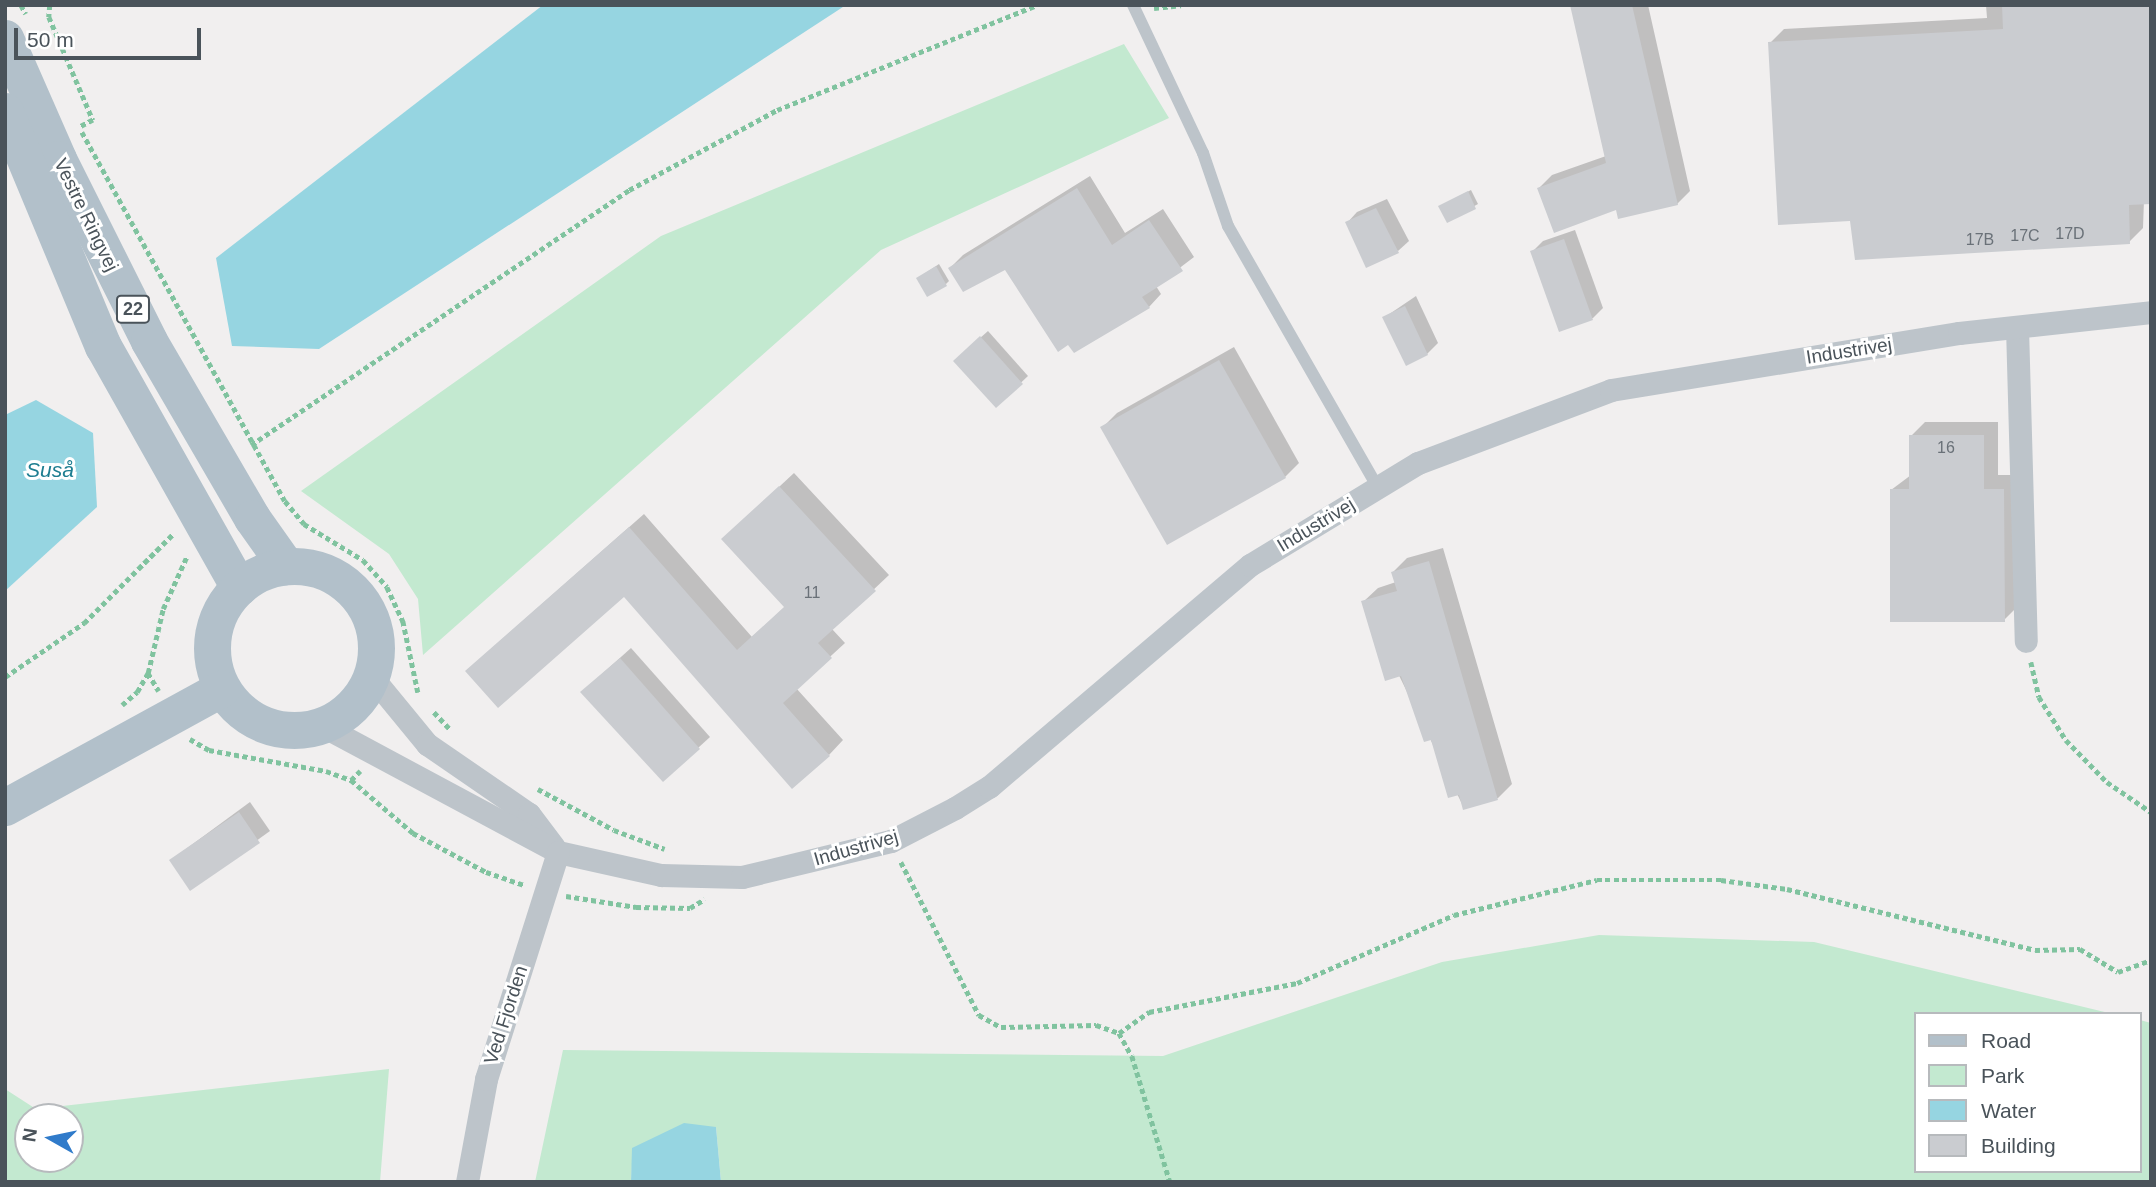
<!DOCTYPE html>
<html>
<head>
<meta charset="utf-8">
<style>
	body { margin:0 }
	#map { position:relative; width:2156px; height:1187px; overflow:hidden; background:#f1efef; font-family:Arial,sans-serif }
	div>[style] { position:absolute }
	.green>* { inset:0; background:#c3e9d0 }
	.water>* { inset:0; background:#96d5e1 }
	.shadow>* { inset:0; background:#0003 }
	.building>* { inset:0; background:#caccd0 }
	.path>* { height:4.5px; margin-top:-2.25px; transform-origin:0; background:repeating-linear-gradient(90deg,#80c39f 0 5px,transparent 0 8.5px) }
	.service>* { height:12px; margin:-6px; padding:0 6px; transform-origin:6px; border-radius:6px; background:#bdc4ca }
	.minor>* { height:23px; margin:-11.5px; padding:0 11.5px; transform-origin:11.5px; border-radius:11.5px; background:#bdc4ca }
	.primary>* { height:37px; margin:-18.5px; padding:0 18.5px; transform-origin:18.5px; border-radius:18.5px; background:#b2c0ca }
	.primary>.ring { margin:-18.5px; padding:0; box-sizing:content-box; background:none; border:37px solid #b2c0ca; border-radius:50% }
	span { translate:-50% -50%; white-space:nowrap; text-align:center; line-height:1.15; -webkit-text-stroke:6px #fff; paint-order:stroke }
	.number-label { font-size:16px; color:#6a7178 }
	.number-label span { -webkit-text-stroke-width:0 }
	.shield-label span { padding:2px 5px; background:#fff; border:2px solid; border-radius:5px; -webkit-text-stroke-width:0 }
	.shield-label { font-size:18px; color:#4a535a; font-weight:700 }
	.street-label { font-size:19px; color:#4a535a }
	.water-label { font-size:21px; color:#1e7e91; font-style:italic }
	.frame { position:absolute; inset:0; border:7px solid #4a535a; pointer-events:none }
	.legend { position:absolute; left:1914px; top:1012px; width:228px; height:161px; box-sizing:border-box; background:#fff; border:2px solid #b7babd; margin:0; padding:9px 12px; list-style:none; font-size:21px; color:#4a535a }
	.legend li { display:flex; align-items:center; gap:14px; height:35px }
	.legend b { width:35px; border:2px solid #b7babd }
	.north { position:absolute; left:14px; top:1103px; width:70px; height:70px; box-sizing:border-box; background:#fff; border:2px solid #b7babd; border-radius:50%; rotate:279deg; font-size:19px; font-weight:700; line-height:28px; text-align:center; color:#4a535a }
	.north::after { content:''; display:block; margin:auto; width:24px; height:32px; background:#307bca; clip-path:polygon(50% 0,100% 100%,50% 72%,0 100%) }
	.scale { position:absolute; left:14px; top:28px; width:187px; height:32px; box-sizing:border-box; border:4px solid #4a535a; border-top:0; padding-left:9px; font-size:21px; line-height:24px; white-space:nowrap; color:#4a535a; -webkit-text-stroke:5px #fff; paint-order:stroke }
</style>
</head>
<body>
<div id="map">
	<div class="green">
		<div style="clip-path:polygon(1124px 44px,1169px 118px,881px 250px,423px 655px,418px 599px,389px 554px,301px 491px,661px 236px)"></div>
		<div style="clip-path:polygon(1599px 935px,1814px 942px,2113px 1014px,1916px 1014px,1916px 1171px,2140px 1171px,2140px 1020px,2151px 1023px,2151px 1182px,721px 1182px,716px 1127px,633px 1148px,631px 1182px,535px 1182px,563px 1050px,1163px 1056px,1442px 962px)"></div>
		<div style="clip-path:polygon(evenodd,389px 1069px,380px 1182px,5px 1182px,5px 1089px,36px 1109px,389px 1069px,28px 1117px,70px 1117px,70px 1159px,28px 1159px,28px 1117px)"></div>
	</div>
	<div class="water">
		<div style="clip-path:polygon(543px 5px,846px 5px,319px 349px,232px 346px,216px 258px)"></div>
		<div style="clip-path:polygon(36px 400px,93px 433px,97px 507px,5px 591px,5px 415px)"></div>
		<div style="clip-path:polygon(684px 1123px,716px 1127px,721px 1182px,631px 1182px,632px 1148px)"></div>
	</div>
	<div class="shadow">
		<div style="clip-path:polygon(1572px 5px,1648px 5px,1690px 191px,1677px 204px,1618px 208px,1539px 188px,1552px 175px,1606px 156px)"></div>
		<div style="clip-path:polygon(1986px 5px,2151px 5px,2143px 228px,2129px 242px,1852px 219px,1770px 43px,1784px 29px,1987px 18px)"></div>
		<div style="clip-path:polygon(1090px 176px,1125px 233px,1163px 209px,1194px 257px,1156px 286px,1161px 294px,1149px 307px,1005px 267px,950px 268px,963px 255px)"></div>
		<div style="clip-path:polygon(1471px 190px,1478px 204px,1447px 221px,1440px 206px)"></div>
		<div style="clip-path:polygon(1387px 199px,1409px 241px,1398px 251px,1347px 223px,1357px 212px)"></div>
		<div style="clip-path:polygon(1575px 230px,1603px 308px,1593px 318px,1560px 330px,1532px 252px,1543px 241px)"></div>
		<div style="clip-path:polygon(939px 264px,949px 281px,946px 284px,918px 278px)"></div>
		<div style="clip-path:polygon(1416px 296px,1438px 343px,1427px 354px,1385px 317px)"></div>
		<div style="clip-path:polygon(988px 331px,1028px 376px,996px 406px,962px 354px)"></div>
		<div style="clip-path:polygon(1234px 347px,1299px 463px,1285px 477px,1103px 427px,1117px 413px)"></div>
		<div style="clip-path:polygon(1925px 422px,1998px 422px,1998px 475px,2018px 475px,2018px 606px,2004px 620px,1891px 490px,1911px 475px,1911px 436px)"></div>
		<div style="clip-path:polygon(794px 473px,889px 575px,832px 629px,845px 643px,796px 688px,843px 740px,829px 755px,624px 595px,482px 657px,644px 514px,752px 637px,786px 606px,738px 525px)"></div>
		<div style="clip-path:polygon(1443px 548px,1512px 784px,1498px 798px,1464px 808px,1363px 602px,1378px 588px,1396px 582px,1393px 572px,1407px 558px)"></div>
		<div style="clip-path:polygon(631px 648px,710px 737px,663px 780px,593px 682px)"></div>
		<div style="clip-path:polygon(250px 802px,270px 831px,191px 888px,171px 860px)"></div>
	</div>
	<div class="building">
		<div style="clip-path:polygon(1570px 5px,1632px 5px,1678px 205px,1618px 219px,1616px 210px,1554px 233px,1537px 188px,1606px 163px)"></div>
		<div style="clip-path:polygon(2002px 5px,2151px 5px,2151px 204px,2129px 205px,2130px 244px,1855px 260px,1850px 221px,1778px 225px,1768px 42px,2003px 29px)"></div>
		<div style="clip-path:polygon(1077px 188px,1112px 245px,1149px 220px,1183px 271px,1142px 297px,1150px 308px,1074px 353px,1068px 345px,1058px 352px,1005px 270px,963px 292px,948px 268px)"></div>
		<div style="clip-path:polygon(1468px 191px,1476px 209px,1447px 223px,1438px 206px)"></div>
		<div style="clip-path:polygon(1376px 208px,1399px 253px,1366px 268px,1345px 222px)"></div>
		<div style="clip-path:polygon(1564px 239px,1593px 320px,1559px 332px,1530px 251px)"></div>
		<div style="clip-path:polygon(936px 266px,947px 286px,927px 297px,916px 278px)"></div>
		<div style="clip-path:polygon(1405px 306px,1428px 355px,1406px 366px,1382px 317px)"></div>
		<div style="clip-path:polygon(980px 336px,1023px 384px,996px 408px,953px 361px)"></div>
		<div style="clip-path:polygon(1219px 360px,1286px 478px,1167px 545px,1100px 427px)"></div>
		<div style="clip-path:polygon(1909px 435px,1984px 435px,1984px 489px,2004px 489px,2005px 622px,1890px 622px,1890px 489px,1909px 489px)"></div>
		<div style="clip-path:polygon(779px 486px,876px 591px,818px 643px,832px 658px,783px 703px,830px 756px,792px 789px,624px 597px,498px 708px,465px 671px,629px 527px,737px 650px,784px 607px,721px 539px)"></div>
		<div style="clip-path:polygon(1429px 561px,1498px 800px,1463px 810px,1459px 795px,1448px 798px,1431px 740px,1424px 742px,1401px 676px,1385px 681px,1361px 601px,1397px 591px,1391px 572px)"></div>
		<div style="clip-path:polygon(620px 658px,700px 749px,663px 782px,580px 692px)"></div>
		<div style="clip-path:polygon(239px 812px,260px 843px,190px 891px,169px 860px)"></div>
	</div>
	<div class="path">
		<div style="left:21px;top:5px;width:10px;rotate:61deg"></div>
		<div style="left:50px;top:5px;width:12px;rotate:95deg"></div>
		<div style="left:49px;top:17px;width:112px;rotate:66.9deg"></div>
		<div style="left:93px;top:120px;width:15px;rotate:152deg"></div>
		<div style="left:1154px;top:8px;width:27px;rotate:-6deg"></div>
		<div style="left:82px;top:132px;width:421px;rotate:61.2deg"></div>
		<div style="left:285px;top:501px;width:30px;rotate:50deg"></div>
		<div style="left:304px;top:524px;width:69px;rotate:31.4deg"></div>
		<div style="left:363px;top:560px;width:36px;rotate:48deg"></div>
		<div style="left:387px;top:587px;width:38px;rotate:65deg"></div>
		<div style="left:403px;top:621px;width:73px;rotate:78.1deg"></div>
		<div style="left:251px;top:445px;width:456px;rotate:-34deg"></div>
		<div style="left:629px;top:190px;width:168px;rotate:-28.4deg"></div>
		<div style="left:777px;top:110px;width:280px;rotate:-22deg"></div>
		<div style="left:2031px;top:662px;width:36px;rotate:77deg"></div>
		<div style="left:2039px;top:697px;width:51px;rotate:57.9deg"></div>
		<div style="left:2066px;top:740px;width:59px;rotate:45.7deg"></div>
		<div style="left:2107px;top:782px;width:53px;rotate:34.3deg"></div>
		<div style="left:148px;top:673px;width:21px;rotate:59deg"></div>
		<div style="left:5px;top:677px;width:96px;rotate:-34.4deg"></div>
		<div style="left:84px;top:623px;width:127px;rotate:-45deg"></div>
		<div style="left:122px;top:705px;width:20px;rotate:-41deg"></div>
		<div style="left:137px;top:692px;width:22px;rotate:-60deg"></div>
		<div style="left:148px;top:673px;width:66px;rotate:-76.8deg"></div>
		<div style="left:163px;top:609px;width:58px;rotate:-65.6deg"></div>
		<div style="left:434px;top:712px;width:23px;rotate:47deg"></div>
		<div style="left:190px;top:739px;width:22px;rotate:30deg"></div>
		<div style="left:209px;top:750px;width:119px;rotate:10.2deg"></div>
		<div style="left:326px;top:771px;width:27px;rotate:20deg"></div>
		<div style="left:351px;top:780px;width:13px;rotate:-45deg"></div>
		<div style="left:351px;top:780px;width:82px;rotate:40.5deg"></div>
		<div style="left:413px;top:833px;width:83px;rotate:28.1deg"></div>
		<div style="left:486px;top:872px;width:40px;rotate:18.9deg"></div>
		<div style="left:538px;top:789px;width:86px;rotate:28.3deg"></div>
		<div style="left:614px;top:830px;width:54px;rotate:20.4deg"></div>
		<div style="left:901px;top:862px;width:172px;rotate:63deg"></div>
		<div style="left:979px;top:1015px;width:25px;rotate:29deg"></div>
		<div style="left:1001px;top:1027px;width:95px;rotate:-1.2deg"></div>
		<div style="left:1096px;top:1025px;width:24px;rotate:19deg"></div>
		<div style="left:1119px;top:1033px;width:26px;rotate:61deg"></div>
		<div style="left:1132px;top:1056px;width:132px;rotate:73.2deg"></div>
		<div style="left:566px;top:896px;width:71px;rotate:8.9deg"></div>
		<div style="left:636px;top:907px;width:54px;rotate:1.1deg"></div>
		<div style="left:690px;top:908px;width:17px;rotate:-31deg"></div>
		<div style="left:1119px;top:1033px;width:37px;rotate:-35deg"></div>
		<div style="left:1149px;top:1012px;width:151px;rotate:-11.1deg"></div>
		<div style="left:1297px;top:983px;width:171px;rotate:-23.4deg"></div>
		<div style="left:1454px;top:915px;width:147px;rotate:-13.8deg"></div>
		<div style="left:1597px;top:880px;width:124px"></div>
		<div style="left:1721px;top:880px;width:67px;rotate:7.8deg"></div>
		<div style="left:1787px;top:889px;width:255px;rotate:13.8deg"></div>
		<div style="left:2035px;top:950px;width:45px;rotate:-1.3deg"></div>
		<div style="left:2080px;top:949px;width:44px;rotate:31.2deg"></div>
		<div style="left:2118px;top:972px;width:35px;rotate:-20deg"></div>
	</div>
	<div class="service">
		<div style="left:1133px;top:5px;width:164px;rotate:64.7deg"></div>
		<div style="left:1203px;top:153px;width:77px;rotate:71.1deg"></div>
		<div style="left:1228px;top:226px;width:302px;rotate:60.2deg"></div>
	</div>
	<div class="minor">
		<div style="left:2017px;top:327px;width:314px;rotate:88.4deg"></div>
		<div style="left:372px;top:677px;width:87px;rotate:50.6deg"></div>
		<div style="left:427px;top:744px;width:124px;rotate:34.5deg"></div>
		<div style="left:529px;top:814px;width:41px;rotate:52.9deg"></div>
		<div style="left:323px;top:726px;width:267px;rotate:28.2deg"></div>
		<div style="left:558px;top:852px;width:106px;rotate:12.6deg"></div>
		<div style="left:661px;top:875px;width:81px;rotate:1.4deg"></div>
		<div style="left:742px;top:877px;width:153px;rotate:-13.6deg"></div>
		<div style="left:891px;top:841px;width:72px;rotate:-27.3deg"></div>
		<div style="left:955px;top:808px;width:40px;rotate:-32deg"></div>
		<div style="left:989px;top:787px;width:343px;rotate:-40.4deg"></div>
		<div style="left:1250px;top:565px;width:197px;rotate:-31.3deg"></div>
		<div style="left:1418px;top:463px;width:206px;rotate:-20.7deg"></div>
		<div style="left:1611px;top:390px;width:353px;rotate:-9.3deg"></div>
		<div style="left:1959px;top:333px;width:193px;rotate:-6.2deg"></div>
		<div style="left:467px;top:1182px;width:105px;rotate:-79.5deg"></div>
		<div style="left:486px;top:1079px;width:238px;rotate:-72.4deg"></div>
	</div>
	<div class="primary">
		<div style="left:5px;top:38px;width:132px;rotate:66.3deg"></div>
		<div style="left:58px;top:159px;width:203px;rotate:63.4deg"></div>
		<div style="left:149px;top:341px;width:205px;rotate:59.8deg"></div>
		<div style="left:252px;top:518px;width:59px;rotate:54.7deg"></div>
		<div style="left:5px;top:111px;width:255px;rotate:67.4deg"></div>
		<div style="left:103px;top:346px;width:277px;rotate:60.6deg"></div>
		<div class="ring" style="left:212px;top:566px;width:127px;height:127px"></div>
		<div style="left:5px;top:807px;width:247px;rotate:-28.7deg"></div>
	</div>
	<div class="number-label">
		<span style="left:2070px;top:234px">17D</span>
		<span style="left:2025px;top:236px">17C</span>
		<span style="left:1980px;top:240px">17B</span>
		<span style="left:1946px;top:448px">16</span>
		<span style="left:812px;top:593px">11</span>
	</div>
	<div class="shield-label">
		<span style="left:133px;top:309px">22</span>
	</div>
	<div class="street-label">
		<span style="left:86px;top:215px;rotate:64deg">Vestre Ringvej</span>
		<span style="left:1849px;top:351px;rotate:-9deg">Industrivej</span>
		<span style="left:1316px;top:525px;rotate:-31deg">Industrivej</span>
		<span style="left:856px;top:848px;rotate:-16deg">Industrivej</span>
		<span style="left:506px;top:1015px;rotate:-72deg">Ved Fjorden</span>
	</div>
	<div class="water-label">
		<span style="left:50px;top:470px">Suså</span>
	</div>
	<div class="frame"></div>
	<ul class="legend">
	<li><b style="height:9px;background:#b2c0ca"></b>Road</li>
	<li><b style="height:19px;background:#c3e9d0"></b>Park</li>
	<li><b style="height:19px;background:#96d5e1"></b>Water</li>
	<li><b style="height:19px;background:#caccd0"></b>Building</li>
	</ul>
	<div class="north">N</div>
	<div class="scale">50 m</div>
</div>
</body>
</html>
